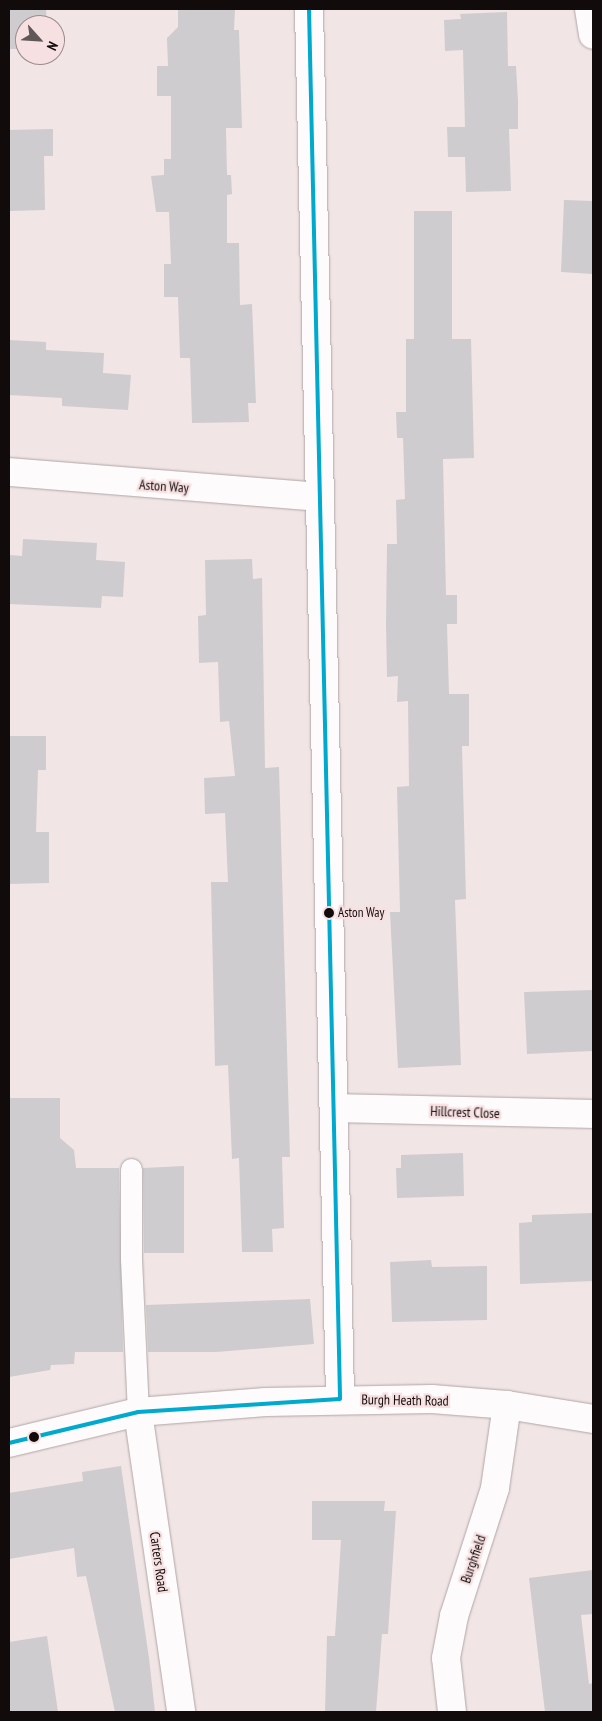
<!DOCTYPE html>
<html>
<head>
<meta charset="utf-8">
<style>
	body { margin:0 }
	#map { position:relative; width:602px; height:1721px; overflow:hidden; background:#f2e5e6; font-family:"PT Sans Narrow",sans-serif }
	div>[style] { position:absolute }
	.building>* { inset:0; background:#cecccf }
	.roads { filter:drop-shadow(0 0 1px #b0a6a7) drop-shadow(0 0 1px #b0a6a7) }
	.service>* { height:21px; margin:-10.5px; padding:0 10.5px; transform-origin:10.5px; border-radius:10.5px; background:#fdfbfb }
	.minor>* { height:28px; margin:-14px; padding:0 14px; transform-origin:14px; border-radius:14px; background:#fdfbfb }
	.secondary>* { height:28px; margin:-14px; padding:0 14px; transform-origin:14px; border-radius:14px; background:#fdfbfb }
	.bus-1>* { height:4px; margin:-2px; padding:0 2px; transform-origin:2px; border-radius:2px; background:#00a9ce }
	.dots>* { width:14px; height:14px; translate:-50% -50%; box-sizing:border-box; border:2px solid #f7e0e2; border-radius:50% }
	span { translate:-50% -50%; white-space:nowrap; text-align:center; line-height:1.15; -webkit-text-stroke:4.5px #f7e0e2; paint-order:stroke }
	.bus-label { font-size:13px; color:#120b0b }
	.left { translate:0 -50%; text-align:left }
	.street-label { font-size:14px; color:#120b0b }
	.frame { position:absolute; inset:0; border:10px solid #120b0b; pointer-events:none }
	.north { position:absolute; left:15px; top:15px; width:50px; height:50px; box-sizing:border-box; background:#f7e0e2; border:1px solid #9b8b8c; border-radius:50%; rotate:116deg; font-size:14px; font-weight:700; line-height:20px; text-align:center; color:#120b0b }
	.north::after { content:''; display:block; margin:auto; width:18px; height:22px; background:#605758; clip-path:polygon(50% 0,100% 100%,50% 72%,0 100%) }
</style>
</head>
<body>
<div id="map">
	<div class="building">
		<div style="clip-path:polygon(9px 9px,46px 9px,47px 25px,25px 25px,25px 49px,9px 49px)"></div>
		<div style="clip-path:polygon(178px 9px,235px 9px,234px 30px,239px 30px,242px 128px,226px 128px,227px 175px,231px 175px,232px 194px,227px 195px,227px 243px,239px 243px,240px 305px,252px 304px,256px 403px,248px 403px,249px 422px,192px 423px,190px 358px,180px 358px,178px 297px,164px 297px,164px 264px,171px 264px,169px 212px,156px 212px,151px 176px,164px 175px,164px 159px,171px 159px,171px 96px,157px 96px,157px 66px,168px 66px,167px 38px,178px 27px)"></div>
		<div style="clip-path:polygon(507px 12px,508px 66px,516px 66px,518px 101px,518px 129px,509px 129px,511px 191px,466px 192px,465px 157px,448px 157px,447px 127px,465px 127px,463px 50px,445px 51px,444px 20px,461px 19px,460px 14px)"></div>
		<div style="clip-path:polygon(53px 129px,53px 156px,44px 156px,45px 210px,9px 211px,9px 130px)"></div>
		<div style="clip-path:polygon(564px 200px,593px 201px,593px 274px,561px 272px)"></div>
		<div style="clip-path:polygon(414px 211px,452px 211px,452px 339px,471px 339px,474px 458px,443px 459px,446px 595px,457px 595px,457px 624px,447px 624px,449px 694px,469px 694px,469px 746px,462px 746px,466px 899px,455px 900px,461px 1065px,398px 1068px,390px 912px,400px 912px,397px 787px,409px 786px,408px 701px,397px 702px,398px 676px,387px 677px,386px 625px,387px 544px,397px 544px,396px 500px,405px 499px,403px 438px,397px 438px,396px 412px,406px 412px,406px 339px,414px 339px)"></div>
		<div style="clip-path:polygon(9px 340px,46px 342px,46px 350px,104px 353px,103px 373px,131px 375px,128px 410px,62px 406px,62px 398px,9px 395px)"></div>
		<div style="clip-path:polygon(23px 539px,97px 543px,96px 560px,125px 562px,123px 597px,102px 596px,101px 608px,9px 604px,9px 555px,22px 556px)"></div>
		<div style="clip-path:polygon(252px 559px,253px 579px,262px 578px,265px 768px,279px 767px,290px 1157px,282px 1157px,284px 1228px,272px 1229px,273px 1252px,242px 1252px,239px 1158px,232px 1159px,228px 1065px,215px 1066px,211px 882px,228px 882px,225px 813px,205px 814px,204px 778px,235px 776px,229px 721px,220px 722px,218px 662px,199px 663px,198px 616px,206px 615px,205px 560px)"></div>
		<div style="clip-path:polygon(9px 736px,46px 736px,46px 770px,38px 770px,36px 832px,49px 832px,49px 883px,9px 884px)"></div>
		<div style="clip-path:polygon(593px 990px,593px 1051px,527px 1054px,524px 992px)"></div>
		<div style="clip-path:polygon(9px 1098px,60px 1098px,60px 1138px,74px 1150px,76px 1168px,119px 1168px,123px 1352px,75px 1352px,74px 1364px,51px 1365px,50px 1370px,9px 1377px)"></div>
		<div style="clip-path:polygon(463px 1153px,464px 1196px,397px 1198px,396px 1168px,401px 1168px,401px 1155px)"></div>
		<div style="clip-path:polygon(184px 1166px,184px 1253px,144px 1253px,143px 1168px)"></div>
		<div style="clip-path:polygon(593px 1213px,593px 1281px,520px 1284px,519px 1223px,532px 1222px,532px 1215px)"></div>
		<div style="clip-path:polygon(431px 1260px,432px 1267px,487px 1266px,487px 1320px,392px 1322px,390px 1262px)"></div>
		<div style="clip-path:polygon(310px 1299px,314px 1344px,216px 1352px,148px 1352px,146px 1305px)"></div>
		<div style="clip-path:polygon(121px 1466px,149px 1658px,155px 1712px,115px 1712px,86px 1576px,77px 1577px,74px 1548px,9px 1559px,9px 1493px,83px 1481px,82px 1472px)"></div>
		<div style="clip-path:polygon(312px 1501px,385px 1501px,384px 1511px,396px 1511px,388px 1634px,382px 1634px,376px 1712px,325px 1712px,327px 1636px,335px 1636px,341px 1540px,312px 1540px)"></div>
		<div style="clip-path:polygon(593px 1570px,593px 1614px,581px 1615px,589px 1684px,593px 1683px,593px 1712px,545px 1712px,529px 1578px)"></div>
		<div style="clip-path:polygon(47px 1636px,58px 1712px,9px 1712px,9px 1642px)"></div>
	</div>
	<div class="roads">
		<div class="service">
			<div style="left:131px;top:1169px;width:90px;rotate:90deg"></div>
			<div style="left:131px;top:1259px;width:153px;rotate:87.4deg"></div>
		</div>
		<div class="minor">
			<div style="left:309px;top:9px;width:1390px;rotate:88.72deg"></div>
			<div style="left:589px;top:9px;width:26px;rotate:81deg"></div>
			<div style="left:9px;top:472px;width:311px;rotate:4.6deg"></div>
			<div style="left:336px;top:1108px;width:257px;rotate:1.3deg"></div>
			<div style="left:138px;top:1412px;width:303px;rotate:81.8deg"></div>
			<div style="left:452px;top:1712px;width:54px;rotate:-96.3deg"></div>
			<div style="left:446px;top:1658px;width:43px;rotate:-79.2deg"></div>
			<div style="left:454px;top:1616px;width:134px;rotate:-72.2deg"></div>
			<div style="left:495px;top:1488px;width:84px;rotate:-81.8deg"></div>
		</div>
		<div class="secondary">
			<div style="left:9px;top:1443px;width:133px;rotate:-13.5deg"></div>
			<div style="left:138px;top:1412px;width:128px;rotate:-4.5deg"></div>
			<div style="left:266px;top:1402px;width:166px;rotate:-1deg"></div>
			<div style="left:432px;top:1399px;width:75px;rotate:4.6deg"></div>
			<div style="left:507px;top:1405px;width:87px;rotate:9.2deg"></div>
		</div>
	</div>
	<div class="bus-1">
		<div style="left:309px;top:9px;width:1390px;rotate:88.72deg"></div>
		<div style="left:9px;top:1443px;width:133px;rotate:-13.5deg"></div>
		<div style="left:138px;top:1412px;width:202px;rotate:-3.7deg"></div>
	</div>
	<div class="dots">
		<div style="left:329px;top:913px;background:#120b0b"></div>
		<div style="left:34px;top:1437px;background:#120b0b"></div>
	</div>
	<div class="bus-label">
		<span class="left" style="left:338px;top:913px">Aston Way</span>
	</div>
	<div class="street-label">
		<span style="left:164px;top:486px;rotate:4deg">Aston Way</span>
		<span style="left:465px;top:1112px;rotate:2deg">Hillcrest Close</span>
		<span style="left:405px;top:1400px;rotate:1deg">Burgh Heath Road</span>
		<span style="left:473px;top:1559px;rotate:-71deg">Burghfield</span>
		<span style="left:159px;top:1562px;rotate:82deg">Carters Road</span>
	</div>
	<div class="frame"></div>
	<div class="north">N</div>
</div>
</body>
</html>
